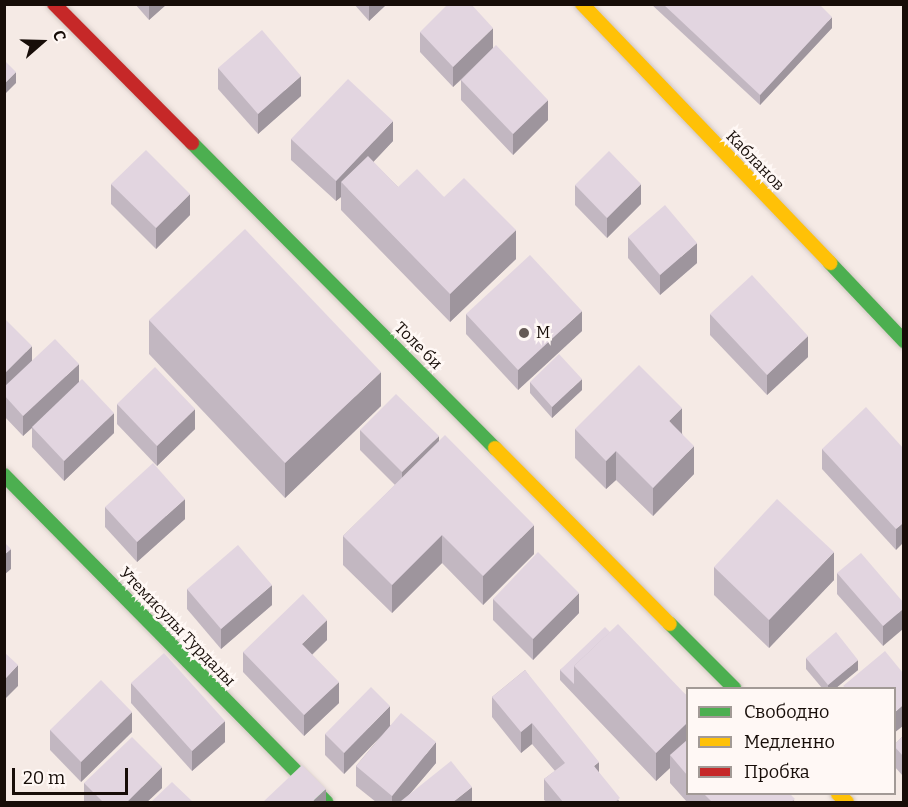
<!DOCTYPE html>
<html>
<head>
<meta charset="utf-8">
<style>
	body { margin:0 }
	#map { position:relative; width:908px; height:807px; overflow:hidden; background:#f5eae5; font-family:Bitter,serif }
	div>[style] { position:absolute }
	.roads { filter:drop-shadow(0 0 2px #d0c5c0) drop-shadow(0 0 2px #d0c5c0) }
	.fast>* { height:14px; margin:-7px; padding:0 7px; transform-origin:7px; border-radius:7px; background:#4caf50 }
	.slow>* { height:14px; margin:-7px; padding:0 7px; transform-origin:7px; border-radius:7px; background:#ffc107 }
	.jam>* { height:14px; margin:-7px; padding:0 7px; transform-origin:7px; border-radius:7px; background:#c62828 }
	.wall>* { inset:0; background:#c2b7c1 }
	.shaded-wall>* { inset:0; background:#9e959d }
	.building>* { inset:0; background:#e2d5e0 }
	.dots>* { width:16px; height:16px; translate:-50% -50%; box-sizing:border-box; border:3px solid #fff8f5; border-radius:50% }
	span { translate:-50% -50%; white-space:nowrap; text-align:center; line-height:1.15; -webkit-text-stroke:5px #fff8f5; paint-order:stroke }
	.street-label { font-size:16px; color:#170d08 }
	.poi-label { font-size:16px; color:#170d08 }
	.left { translate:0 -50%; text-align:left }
	.frame { position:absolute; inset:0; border:6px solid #170d08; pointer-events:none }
	.legend { position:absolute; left:686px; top:687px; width:210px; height:108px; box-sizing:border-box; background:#fff8f5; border:2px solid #a29a96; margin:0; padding:8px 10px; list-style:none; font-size:18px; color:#170d08 }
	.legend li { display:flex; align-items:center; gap:12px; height:30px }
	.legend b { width:30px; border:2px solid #a29a96 }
	.north { position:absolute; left:12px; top:12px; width:60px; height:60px; -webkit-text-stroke:4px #fff8f5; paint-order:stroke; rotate:70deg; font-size:16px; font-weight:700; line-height:24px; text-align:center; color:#170d08 }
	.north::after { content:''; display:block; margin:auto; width:21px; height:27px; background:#170d08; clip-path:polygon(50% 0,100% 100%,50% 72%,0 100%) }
	.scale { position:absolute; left:12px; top:768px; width:116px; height:27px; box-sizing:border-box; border:3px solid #170d08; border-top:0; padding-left:8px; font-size:18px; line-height:21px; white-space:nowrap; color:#170d08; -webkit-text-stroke:4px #fff8f5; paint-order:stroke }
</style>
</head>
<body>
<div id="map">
	<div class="roads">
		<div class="fast">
			<div style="left:192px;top:143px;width:430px;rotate:45.2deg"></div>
			<div style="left:830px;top:263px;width:108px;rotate:46.5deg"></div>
			<div style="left:4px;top:475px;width:459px;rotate:45.4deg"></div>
			<div style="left:670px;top:624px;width:91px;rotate:45deg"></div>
		</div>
		<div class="slow">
			<div style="left:582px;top:4px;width:359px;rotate:46.2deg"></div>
			<div style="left:495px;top:448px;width:248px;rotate:45.2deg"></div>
			<div style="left:838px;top:794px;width:12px;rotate:42deg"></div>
		</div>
		<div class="jam">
			<div style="left:54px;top:4px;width:196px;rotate:45.2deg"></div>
		</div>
	</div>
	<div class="wall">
		<div style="clip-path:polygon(135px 4px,167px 4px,149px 20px)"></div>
		<div style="clip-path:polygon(354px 4px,387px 4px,369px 21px)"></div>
		<div style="clip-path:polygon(651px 4px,819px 4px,832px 28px,760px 105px)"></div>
		<div style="clip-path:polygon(420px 32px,493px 48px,548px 120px,513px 155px,461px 100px,461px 80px,453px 87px,420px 52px)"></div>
		<div style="clip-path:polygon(218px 68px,301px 96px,258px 134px,218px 89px)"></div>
		<div style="clip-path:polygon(291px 139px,393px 141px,373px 162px,398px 187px,444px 197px,516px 259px,450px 322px,341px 210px,341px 197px,336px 201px,291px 160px)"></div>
		<div style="clip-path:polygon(111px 184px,190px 215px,156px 249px,111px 204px)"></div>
		<div style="clip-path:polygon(575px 185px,641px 204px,607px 238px,575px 205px)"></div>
		<div style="clip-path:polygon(628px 237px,697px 263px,660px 295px,628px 258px)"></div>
		<div style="clip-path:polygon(466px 314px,582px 331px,518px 390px,466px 334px)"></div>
		<div style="clip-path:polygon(710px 314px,808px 357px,767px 395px,710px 335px)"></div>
		<div style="clip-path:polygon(4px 318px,32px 361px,79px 382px,114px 433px,64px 481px,32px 447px,32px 428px,23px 436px,4px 416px)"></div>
		<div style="clip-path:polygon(149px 320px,381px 406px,285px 498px,149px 354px)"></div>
		<div style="clip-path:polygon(530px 382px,582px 390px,552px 418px,530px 393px)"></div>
		<div style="clip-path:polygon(117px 404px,195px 429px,157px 466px,117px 424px)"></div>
		<div style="clip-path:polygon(575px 429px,682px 433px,694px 474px,653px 516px,616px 480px,606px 489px,575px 458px)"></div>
		<div style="clip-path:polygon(360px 430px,439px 442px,534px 554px,483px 605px,442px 563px,392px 613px,343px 565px,343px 536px,395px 485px,360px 450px)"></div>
		<div style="clip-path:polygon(903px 448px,896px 550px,822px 469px,822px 449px)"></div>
		<div style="clip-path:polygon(105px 507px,185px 519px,137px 562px,105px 527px)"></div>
		<div style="clip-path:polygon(714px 567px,834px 580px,769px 648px,714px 595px)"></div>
		<div style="clip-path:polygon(837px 573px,903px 602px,883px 646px,837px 594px)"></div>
		<div style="clip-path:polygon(187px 589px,272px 605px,221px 649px,187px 609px)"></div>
		<div style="clip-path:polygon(493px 599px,579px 613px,533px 660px,493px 620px)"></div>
		<div style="clip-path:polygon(610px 632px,687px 696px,687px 794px,790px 794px,795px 802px,687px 802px,670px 783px,670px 768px,656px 781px,560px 680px,560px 670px)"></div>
		<div style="clip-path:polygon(327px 640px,312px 655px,339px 703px,304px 736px,243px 672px,243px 652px)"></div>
		<div style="clip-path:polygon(806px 658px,858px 670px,836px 688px,822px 688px,806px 669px)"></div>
		<div style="clip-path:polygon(525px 670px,599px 773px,620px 802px,547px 802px,544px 800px,544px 779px,555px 771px,532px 744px,521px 753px,492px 717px,492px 697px)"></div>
		<div style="clip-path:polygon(131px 683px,225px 742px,192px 771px,131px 703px)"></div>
		<div style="clip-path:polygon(390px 725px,436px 763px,409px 795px,472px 802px,376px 802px,356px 786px,356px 766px,382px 735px,344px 774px,325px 755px,325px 734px)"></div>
		<div style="clip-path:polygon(50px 730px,132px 732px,81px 782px,50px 750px)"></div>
		<div style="clip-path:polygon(903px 736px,903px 776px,894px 766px,894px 745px)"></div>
		<div style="clip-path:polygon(84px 783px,162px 788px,147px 802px,84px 802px)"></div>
	</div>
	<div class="shaded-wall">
		<div style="clip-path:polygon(149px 4px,167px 4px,149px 20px)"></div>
		<div style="clip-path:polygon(369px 4px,387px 4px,369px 21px)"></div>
		<div style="clip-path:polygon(832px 17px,832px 28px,760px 105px,760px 95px)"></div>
		<div style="clip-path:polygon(493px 28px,493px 48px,453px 87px,453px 67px)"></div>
		<div style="clip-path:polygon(16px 72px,16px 83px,4px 95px,4px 84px)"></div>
		<div style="clip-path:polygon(301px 76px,301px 96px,258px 134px,258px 114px)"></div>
		<div style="clip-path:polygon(548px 100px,548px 120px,513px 155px,513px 134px)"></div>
		<div style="clip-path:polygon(393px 121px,393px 141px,348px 189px,341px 182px,341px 197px,336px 201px,336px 181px)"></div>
		<div style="clip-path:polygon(641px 184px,641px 204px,607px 238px,607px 218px)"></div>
		<div style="clip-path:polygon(190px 194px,190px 215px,156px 249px,156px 228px)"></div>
		<div style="clip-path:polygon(516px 230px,516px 259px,450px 322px,450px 294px)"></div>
		<div style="clip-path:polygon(697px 243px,697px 263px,660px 295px,660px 275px)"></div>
		<div style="clip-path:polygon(582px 311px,582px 331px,518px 390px,518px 370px)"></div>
		<div style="clip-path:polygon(808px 336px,808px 357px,767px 395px,767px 375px)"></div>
		<div style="clip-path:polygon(32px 346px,32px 366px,4px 394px,4px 374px)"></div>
		<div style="clip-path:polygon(79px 364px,79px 384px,23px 436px,23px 416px)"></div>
		<div style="clip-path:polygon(381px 372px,381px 406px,285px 498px,285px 463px)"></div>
		<div style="clip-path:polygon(582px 379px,582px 390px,552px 418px,552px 407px)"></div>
		<div style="clip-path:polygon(682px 408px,682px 436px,669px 421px)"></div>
		<div style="clip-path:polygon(195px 409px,195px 429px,157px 466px,157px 446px)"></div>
		<div style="clip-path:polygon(114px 413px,114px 433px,64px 481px,64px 461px)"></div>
		<div style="clip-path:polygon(439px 436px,439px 456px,402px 492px,402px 472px)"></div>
		<div style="clip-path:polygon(694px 446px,694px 474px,653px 516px,653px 488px)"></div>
		<div style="clip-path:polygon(616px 451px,616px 480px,606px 489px,606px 461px)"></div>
		<div style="clip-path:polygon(185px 499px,185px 519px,137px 562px,137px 542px)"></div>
		<div style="clip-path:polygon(903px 523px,903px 543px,896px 550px,896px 529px)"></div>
		<div style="clip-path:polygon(534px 525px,534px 554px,483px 605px,483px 576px)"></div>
		<div style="clip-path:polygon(442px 535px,442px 563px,392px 613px,392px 585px)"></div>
		<div style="clip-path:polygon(11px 549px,11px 569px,4px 575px,4px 555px)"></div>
		<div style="clip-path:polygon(834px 552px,834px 580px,769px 648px,769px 620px)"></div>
		<div style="clip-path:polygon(272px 585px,272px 605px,221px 649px,221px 629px)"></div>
		<div style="clip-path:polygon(579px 593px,579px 613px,533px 660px,533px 639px)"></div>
		<div style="clip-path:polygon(903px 609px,903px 629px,883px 646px,883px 626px)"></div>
		<div style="clip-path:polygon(327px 620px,327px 640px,302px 664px,302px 644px)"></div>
		<div style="clip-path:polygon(858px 660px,858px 670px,836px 688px,828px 688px,828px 685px)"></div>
		<div style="clip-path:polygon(18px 665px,18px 686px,4px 700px,4px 680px)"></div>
		<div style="clip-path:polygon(339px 682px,339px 703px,304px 736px,304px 715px)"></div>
		<div style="clip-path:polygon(903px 705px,903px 726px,894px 733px,894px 713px)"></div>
		<div style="clip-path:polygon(390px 706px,390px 727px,344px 774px,344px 753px)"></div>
		<div style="clip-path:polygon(132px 712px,132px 732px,81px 782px,81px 762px)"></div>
		<div style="clip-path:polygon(225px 721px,225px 742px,192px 771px,192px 751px)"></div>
		<div style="clip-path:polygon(532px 723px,532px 744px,521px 753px,521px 732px)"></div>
		<div style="clip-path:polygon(687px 723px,687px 751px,670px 755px,670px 768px,656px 781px,656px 753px)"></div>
		<div style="clip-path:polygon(436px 742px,436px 763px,403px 802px,401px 801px,401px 802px,392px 802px,392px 796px)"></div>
		<div style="clip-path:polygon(599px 762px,599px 782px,594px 766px)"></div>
		<div style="clip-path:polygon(162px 767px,162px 788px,147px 802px,127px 802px)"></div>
		<div style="clip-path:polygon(472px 787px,472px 802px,453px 802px)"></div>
		<div style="clip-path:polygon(326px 789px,326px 802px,312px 802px)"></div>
	</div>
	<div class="building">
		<div style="clip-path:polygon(448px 4px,471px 4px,493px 28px,453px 67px,420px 32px)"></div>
		<div style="clip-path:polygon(663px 4px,819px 4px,832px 17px,760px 95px)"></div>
		<div style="clip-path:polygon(262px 30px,301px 76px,258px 114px,218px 68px)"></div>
		<div style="clip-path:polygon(496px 45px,548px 100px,513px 134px,461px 80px)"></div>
		<div style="clip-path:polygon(4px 60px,16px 72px,4px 84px)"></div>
		<div style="clip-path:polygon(348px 79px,393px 121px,336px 181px,291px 139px)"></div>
		<div style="clip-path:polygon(146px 150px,190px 194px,156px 228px,111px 184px)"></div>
		<div style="clip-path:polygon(609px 151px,641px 184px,607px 218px,575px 185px)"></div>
		<div style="clip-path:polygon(368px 156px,398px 187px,417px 169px,444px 197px,464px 178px,516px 230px,450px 294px,341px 182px)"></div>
		<div style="clip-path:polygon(665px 205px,697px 243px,660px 275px,628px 237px)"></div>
		<div style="clip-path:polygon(245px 229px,381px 372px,285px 463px,149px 320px)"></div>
		<div style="clip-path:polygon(530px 255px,582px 311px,518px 370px,466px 314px)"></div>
		<div style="clip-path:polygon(752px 275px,808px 336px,767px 375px,710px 314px)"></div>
		<div style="clip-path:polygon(4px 318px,32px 346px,4px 374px)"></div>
		<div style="clip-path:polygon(55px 339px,79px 364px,23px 416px,4px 395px,4px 387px)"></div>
		<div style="clip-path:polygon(559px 354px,582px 379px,552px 407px,530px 382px)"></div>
		<div style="clip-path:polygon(639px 365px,682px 408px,669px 421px,694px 446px,653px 488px,616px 451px,606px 461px,575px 429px)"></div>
		<div style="clip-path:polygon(155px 367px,195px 409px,157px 446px,117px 404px)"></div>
		<div style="clip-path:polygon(82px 379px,114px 413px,64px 461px,32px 427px)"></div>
		<div style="clip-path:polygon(396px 394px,439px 436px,402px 472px,360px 430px)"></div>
		<div style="clip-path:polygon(866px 407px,903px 448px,903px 523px,896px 529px,822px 449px)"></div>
		<div style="clip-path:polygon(445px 435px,534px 525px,483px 576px,442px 535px,392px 585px,343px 536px)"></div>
		<div style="clip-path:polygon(153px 463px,185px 499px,137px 542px,105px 507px)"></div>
		<div style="clip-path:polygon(777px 499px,834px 552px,769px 620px,714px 567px)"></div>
		<div style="clip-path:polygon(4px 542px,11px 549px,4px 555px)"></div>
		<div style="clip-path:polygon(238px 545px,272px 585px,221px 629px,187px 589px)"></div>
		<div style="clip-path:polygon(538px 552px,579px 593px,533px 639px,493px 599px)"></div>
		<div style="clip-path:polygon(861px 553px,903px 602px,903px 609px,883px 626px,837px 573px)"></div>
		<div style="clip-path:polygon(303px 594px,327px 620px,302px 644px,339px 682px,304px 715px,243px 652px)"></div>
		<div style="clip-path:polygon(618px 624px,687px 696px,687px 723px,656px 753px,574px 666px)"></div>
		<div style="clip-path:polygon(605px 627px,610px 632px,574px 666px,574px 684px,560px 670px)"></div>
		<div style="clip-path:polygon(836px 632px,858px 660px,828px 685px,806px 658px)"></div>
		<div style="clip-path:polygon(885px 651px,903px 673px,903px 705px,894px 713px,894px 688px,846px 688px,843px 686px)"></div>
		<div style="clip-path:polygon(4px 652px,18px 665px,4px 680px)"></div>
		<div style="clip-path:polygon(164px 653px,225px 721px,192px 751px,131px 683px)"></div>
		<div style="clip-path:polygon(525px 670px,599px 762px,594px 766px,620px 798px,615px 802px,563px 802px,544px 779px,565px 763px,532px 723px,521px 732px,492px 697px)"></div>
		<div style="clip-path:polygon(101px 680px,132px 712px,81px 762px,50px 730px)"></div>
		<div style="clip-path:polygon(371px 687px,390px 706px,344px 753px,325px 734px)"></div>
		<div style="clip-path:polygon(401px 713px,436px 742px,392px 796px,356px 766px)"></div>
		<div style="clip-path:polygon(903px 736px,903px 756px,894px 746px,894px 745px)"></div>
		<div style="clip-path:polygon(132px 737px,162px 767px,127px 802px,103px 802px,84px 783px)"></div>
		<div style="clip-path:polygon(687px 740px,687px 775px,670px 755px)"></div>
		<div style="clip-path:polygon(451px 761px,472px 787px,453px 802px,402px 802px,401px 801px)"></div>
		<div style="clip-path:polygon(302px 765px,326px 789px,312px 802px,263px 802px)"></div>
		<div style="clip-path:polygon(172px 782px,193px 802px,151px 802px)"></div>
		<div style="clip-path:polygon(704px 794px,790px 794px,795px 799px,791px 802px,712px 802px)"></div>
	</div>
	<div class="dots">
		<div style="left:524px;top:333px;background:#655a55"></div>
	</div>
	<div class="street-label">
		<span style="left:755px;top:161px;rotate:46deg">Кабланов</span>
		<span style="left:418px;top:346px;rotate:45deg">Толе би</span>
		<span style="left:177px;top:627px;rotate:46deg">Утемисулы Турдалы</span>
	</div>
	<div class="poi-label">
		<span class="left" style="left:536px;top:333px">M</span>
	</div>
	<div class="frame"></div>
	<ul class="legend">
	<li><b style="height:8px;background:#4caf50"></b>Свободно</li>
	<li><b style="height:8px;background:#ffc107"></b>Медленно</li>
	<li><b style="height:8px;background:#c62828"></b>Пробка</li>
	</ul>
	<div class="north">С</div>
	<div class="scale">20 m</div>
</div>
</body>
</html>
